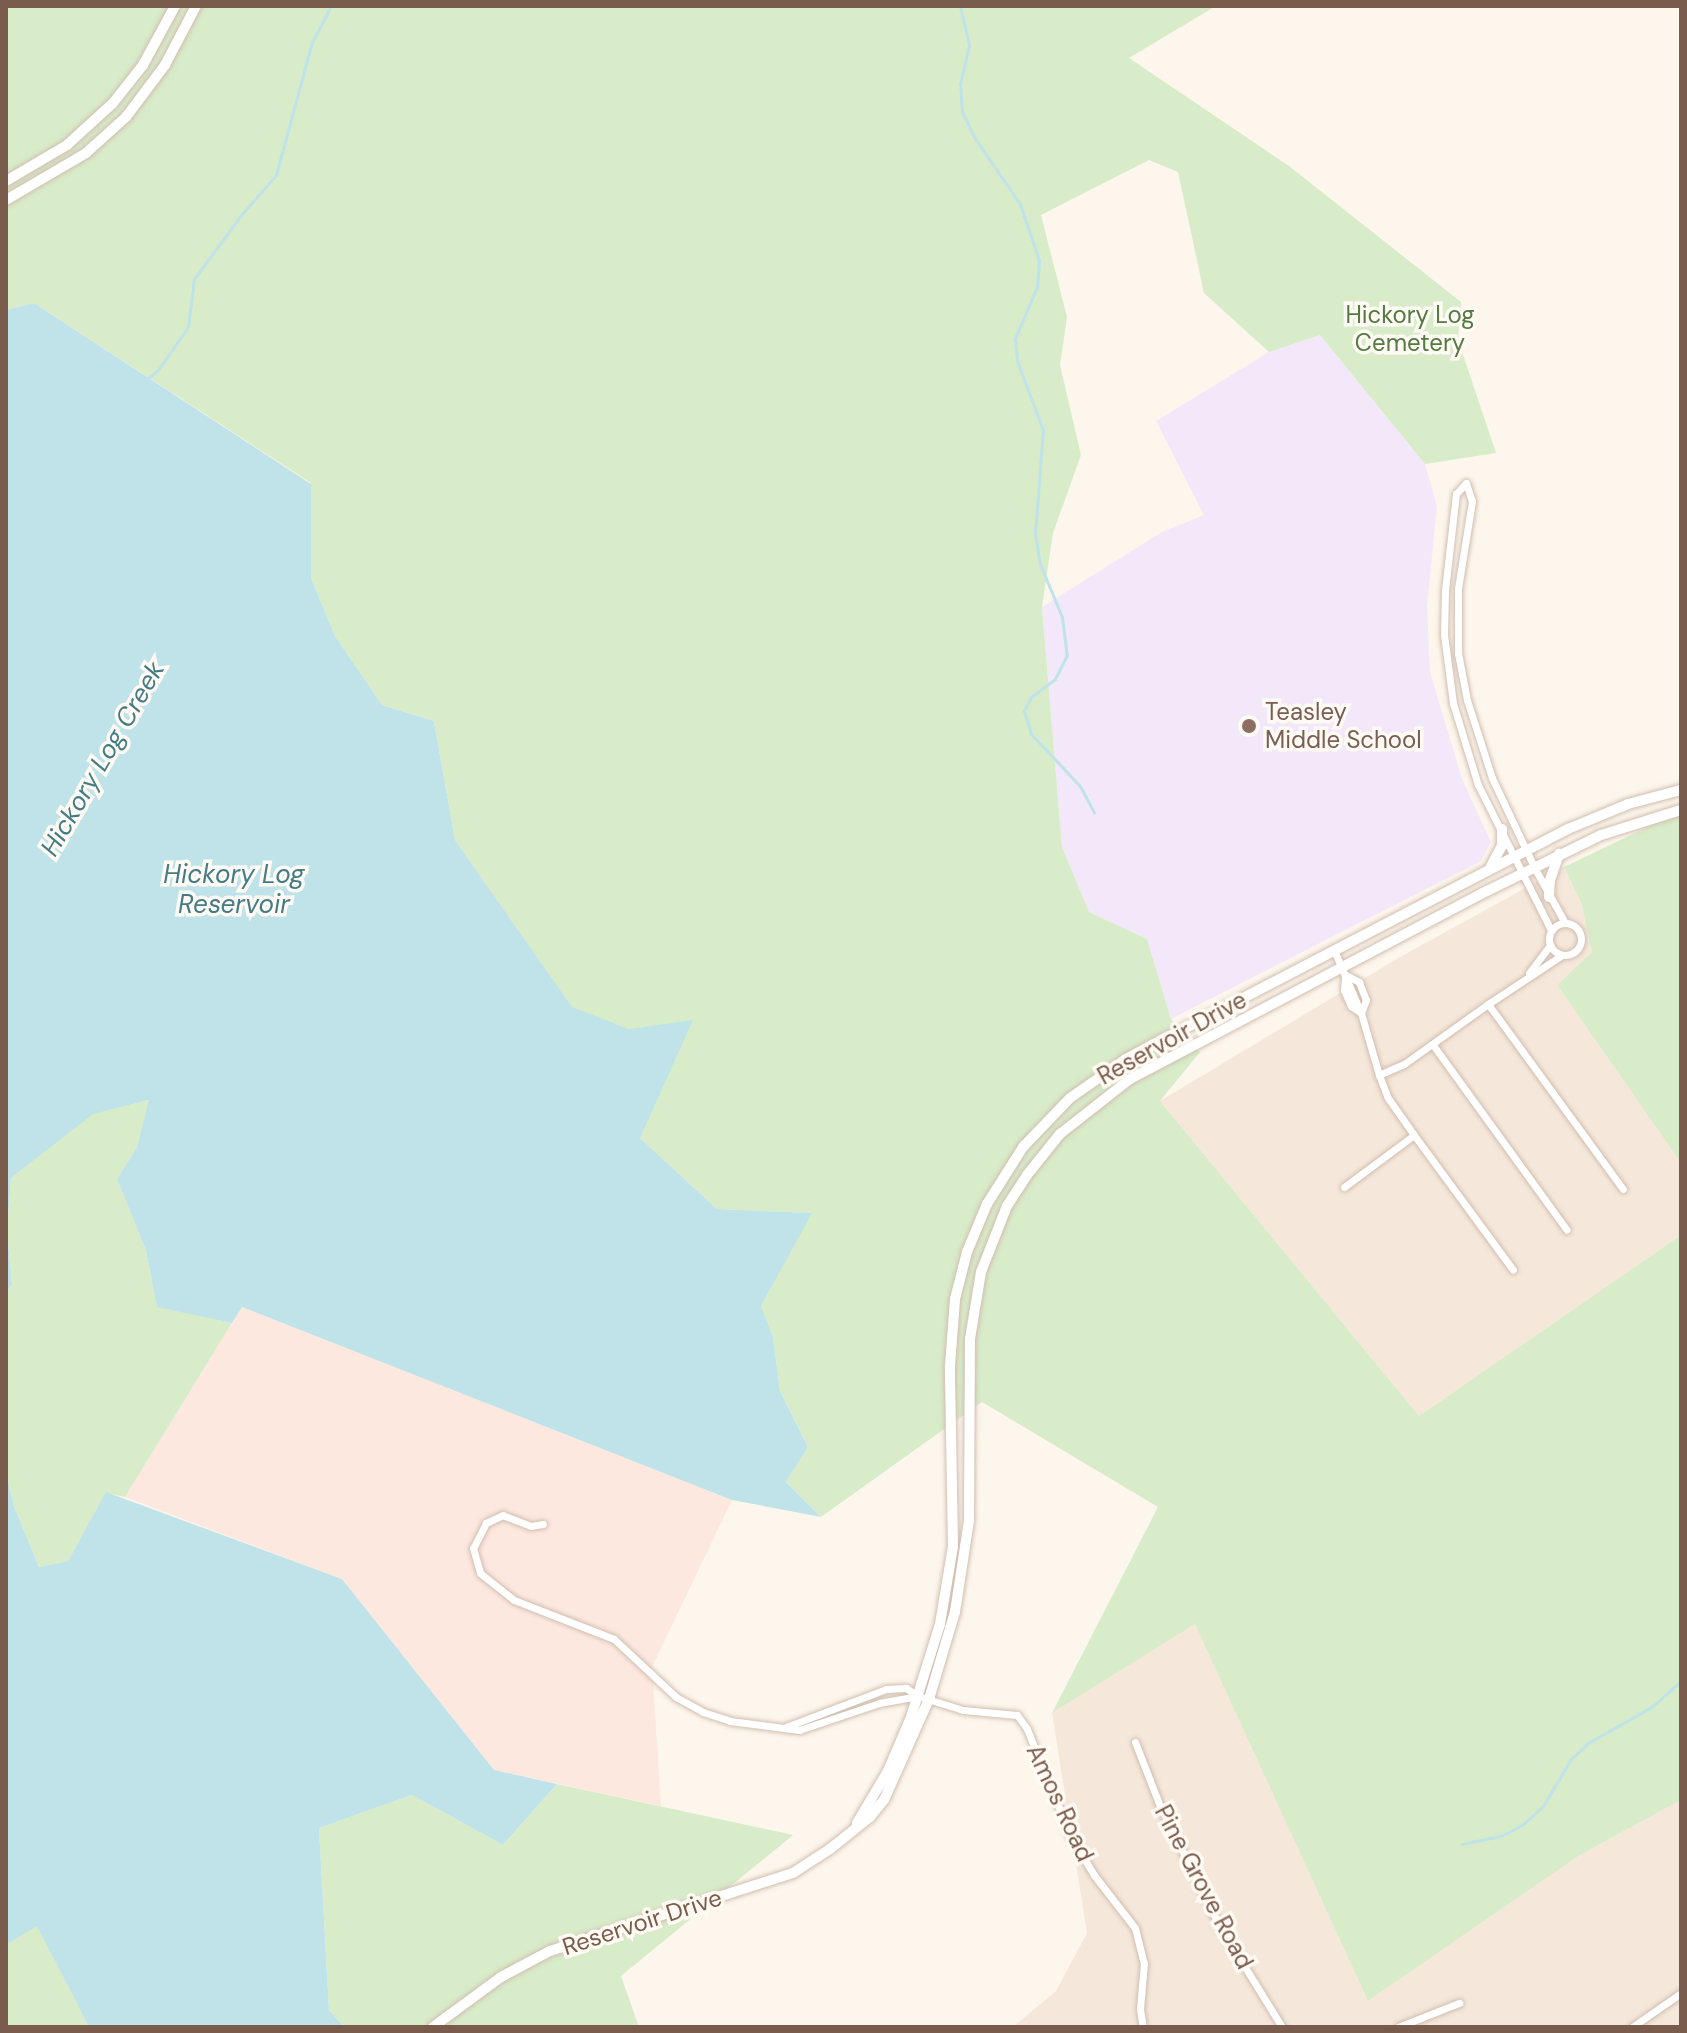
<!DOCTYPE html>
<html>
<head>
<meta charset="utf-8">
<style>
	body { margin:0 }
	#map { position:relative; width:1687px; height:2033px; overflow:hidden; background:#fdf6ec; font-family:"DM Sans",sans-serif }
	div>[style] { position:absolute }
	.residential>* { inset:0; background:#f5e8da }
	.commercial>* { inset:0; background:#fde8e0 }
	.education>* { inset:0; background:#f3e8fa }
	.green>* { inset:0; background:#d8ecc9 }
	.water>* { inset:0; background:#bfe3e8 }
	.stream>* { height:3px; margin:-1.5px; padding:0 1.5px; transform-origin:1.5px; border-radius:1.5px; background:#bfe3e8 }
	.roads { filter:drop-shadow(0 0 2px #d1beb0) drop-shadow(0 0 2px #d1beb0) }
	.street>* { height:7px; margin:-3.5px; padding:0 3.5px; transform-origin:3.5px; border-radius:3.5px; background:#fff }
	.street>.ring { margin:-3.5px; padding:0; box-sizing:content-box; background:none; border:7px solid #fff; border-radius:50% }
	.secondary>* { height:10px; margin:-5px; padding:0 5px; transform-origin:5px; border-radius:5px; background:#fff }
	.dots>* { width:22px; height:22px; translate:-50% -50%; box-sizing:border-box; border:4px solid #fffaf3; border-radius:50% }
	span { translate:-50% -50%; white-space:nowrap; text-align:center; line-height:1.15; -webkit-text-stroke:7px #fffaf3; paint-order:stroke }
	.park-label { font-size:24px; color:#537a41 }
	.education-label { font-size:24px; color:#785e54 }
	.left { translate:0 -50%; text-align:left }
	.street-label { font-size:24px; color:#7a5c4d }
	.water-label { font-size:26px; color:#437c86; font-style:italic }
	.frame { position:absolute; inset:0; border:8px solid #7a5c4d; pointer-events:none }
</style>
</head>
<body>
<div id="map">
	<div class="residential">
		<div style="clip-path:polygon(1564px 867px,1582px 905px,1593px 952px,1557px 985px,1681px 1163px,1681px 1235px,1419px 1416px,1160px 1101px,1400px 957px)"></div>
		<div style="clip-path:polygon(1195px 1623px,1368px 2001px,1580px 1855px,1681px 1800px,1681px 2027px,1013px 2027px,1056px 1991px,1087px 1933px,1052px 1713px)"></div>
	</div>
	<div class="commercial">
		<div style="clip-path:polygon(242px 1307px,732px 1500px,652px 1667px,661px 1806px,494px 1770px,342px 1579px,125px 1497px)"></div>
	</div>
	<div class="education">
		<div style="clip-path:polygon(1320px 335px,1425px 464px,1437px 506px,1427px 606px,1430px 672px,1462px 779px,1491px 842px,1481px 861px,1171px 1019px,1147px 939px,1089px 912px,1062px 847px,1042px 607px,1162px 532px,1204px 515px,1156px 421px,1269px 352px)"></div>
	</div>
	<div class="green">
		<div style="clip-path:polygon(6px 6px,1216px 6px,1129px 58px,1289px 166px,1461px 302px,1458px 340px,1496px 453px,1425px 464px,1320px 335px,1269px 352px,1204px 293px,1178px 172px,1149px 160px,1041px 215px,1067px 317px,1060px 365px,1081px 455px,1053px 533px,1042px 607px,1062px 847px,1089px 912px,1147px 939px,1171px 1019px,1200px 1052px,1160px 1101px,1419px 1416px,1681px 1235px,1681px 1800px,1580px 1855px,1368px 2001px,1195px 1624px,1052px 1713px,1158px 1507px,982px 1402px,821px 1517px,786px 1482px,808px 1447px,780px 1391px,773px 1337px,761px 1306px,811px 1213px,717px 1209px,640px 1138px,629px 1029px,572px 1008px,455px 840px,434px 721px,382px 705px,335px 636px,311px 578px,311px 483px,34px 303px,6px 310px)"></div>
		<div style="clip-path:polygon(1681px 811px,1681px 1163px,1557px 985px,1592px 952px,1582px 905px,1564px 867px)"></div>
		<div style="clip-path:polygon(150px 1100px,137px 1147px,117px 1179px,146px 1251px,157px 1306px,232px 1323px,125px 1497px,106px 1493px,68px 1561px,39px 1567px,14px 1506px,6px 1473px,6px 1291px,12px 1283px,7px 1231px,11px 1178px,93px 1113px)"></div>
		<div style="clip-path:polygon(557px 1784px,793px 1835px,621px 1976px,639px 2027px,344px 2027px,329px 2010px,319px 1828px,412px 1795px,503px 1845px)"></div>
		<div style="clip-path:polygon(37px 1925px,89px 2027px,6px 2027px,6px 1945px)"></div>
	</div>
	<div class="water">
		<div style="clip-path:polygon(34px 303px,311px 484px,311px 578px,335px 636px,382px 705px,434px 721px,455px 840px,572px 1007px,629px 1029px,693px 1020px,640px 1138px,717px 1209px,812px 1213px,761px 1306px,773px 1337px,780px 1391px,808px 1447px,786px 1482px,821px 1517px,732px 1500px,242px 1307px,232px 1323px,157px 1307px,146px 1251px,117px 1179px,137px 1147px,149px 1100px,93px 1114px,11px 1178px,7px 1231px,12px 1284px,6px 1291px,6px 310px)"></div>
		<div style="clip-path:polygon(6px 1473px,14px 1506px,39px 1567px,68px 1561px,106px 1492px,342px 1579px,494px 1770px,557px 1784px,503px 1845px,412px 1795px,319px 1828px,329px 2010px,344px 2027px,89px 2027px,37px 1926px,6px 1945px)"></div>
	</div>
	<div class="stream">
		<div style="left:960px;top:6px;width:40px;rotate:77deg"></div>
		<div style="left:969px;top:45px;width:39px;rotate:103deg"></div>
		<div style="left:960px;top:83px;width:29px;rotate:86deg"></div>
		<div style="left:962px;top:112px;width:28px;rotate:64deg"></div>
		<div style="left:974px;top:137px;width:81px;rotate:55.5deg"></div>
		<div style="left:1020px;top:204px;width:59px;rotate:71.3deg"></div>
		<div style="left:1039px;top:260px;width:27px;rotate:94deg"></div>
		<div style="left:1037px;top:287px;width:56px;rotate:113.3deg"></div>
		<div style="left:1015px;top:338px;width:23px;rotate:85deg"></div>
		<div style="left:1017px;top:361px;width:74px;rotate:69.4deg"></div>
		<div style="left:1043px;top:430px;width:103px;rotate:94.4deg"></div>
		<div style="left:1035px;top:533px;width:31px;rotate:81deg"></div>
		<div style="left:1040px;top:564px;width:57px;rotate:67.5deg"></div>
		<div style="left:1062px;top:617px;width:38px;rotate:83deg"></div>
		<div style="left:1067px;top:655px;width:27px;rotate:117deg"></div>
		<div style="left:1055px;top:679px;width:30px;rotate:143deg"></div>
		<div style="left:1031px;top:697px;width:16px;rotate:117deg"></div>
		<div style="left:1024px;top:711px;width:24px;rotate:73deg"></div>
		<div style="left:1031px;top:734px;width:71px;rotate:46.7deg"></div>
		<div style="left:1080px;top:786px;width:30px;rotate:62deg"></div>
		<div style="left:149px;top:377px;width:11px;rotate:-38deg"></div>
		<div style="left:158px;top:370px;width:52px;rotate:-55.1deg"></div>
		<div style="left:188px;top:327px;width:48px;rotate:-82.9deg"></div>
		<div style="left:194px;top:279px;width:79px;rotate:-53.7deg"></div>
		<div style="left:241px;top:215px;width:53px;rotate:-48.8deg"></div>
		<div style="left:276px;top:175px;width:138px;rotate:-74.9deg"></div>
		<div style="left:312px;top:42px;width:41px;rotate:-62.2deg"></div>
		<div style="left:1462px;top:1844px;width:40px;rotate:-12deg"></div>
		<div style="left:1501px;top:1836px;width:24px;rotate:-28deg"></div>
		<div style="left:1522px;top:1825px;width:28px;rotate:-42deg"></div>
		<div style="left:1543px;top:1806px;width:55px;rotate:-59.2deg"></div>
		<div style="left:1571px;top:1759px;width:23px;rotate:-43deg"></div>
		<div style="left:1588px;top:1743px;width:75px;rotate:-29.6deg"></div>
		<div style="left:1653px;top:1706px;width:38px;rotate:-42deg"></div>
	</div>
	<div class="roads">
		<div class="street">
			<div class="ring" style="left:1549px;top:923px;width:25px;height:25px"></div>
			<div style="left:1551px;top:930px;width:162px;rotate:-116.7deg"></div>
			<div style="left:1478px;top:785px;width:86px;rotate:-107deg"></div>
			<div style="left:1453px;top:703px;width:69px;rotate:-97.5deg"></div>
			<div style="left:1444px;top:635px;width:45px;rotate:-88.7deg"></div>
			<div style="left:1445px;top:590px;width:97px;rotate:-83.5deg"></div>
			<div style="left:1456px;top:494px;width:15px;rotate:-48deg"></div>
			<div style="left:1466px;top:483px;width:19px;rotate:72deg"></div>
			<div style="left:1472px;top:501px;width:88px;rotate:99.1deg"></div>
			<div style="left:1458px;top:588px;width:65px;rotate:90deg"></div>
			<div style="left:1458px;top:653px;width:48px;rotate:79.2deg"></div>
			<div style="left:1467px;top:700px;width:82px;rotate:72.2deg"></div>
			<div style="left:1492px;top:778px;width:98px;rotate:64.7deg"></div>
			<div style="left:1534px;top:867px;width:64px;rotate:61deg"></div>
			<div style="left:1334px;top:950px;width:69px;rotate:66.8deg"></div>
			<div style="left:1361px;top:1013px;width:65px;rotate:73.8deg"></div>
			<div style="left:1379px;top:1075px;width:27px;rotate:-24deg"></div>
			<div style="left:1404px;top:1064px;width:103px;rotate:-35.5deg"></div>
			<div style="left:1488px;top:1004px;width:229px;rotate:53.9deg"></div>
			<div style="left:1529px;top:973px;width:35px;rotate:-53deg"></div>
			<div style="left:1346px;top:975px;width:15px;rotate:28deg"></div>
			<div style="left:1359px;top:982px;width:19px;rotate:69deg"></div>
			<div style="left:1366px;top:1000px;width:14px;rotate:111deg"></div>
			<div style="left:1345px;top:978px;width:12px;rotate:95deg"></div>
			<div style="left:1344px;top:990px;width:17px;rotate:66deg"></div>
			<div style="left:1351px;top:1006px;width:11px;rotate:34deg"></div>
			<div style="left:1488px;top:1004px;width:89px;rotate:-33.5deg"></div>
			<div style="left:1433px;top:1045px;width:228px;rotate:54.1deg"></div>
			<div style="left:1379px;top:1075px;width:25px;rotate:69deg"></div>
			<div style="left:1388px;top:1098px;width:45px;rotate:54.9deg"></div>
			<div style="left:1414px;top:1135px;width:167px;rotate:53.7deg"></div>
			<div style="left:1344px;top:1187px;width:87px;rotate:-36.6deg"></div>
			<div style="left:543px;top:1524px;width:12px;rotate:171deg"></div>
			<div style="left:531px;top:1526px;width:30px;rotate:-159deg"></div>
			<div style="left:503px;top:1515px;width:19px;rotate:155deg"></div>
			<div style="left:486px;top:1523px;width:28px;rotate:117deg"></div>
			<div style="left:473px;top:1548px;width:26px;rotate:74deg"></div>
			<div style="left:480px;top:1573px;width:43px;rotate:38.5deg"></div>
			<div style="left:514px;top:1600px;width:107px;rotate:21.3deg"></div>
			<div style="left:614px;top:1639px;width:85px;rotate:43.1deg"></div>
			<div style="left:676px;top:1697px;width:31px;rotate:29deg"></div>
			<div style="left:703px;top:1712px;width:28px;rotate:18deg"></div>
			<div style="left:730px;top:1721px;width:70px;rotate:7.4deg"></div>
			<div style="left:799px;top:1730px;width:84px;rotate:-18.6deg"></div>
			<div style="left:879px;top:1703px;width:40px;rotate:-10deg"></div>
			<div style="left:786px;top:1727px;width:107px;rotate:-20.8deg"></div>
			<div style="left:886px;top:1689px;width:20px;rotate:-3deg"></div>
			<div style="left:906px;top:1688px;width:14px;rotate:34deg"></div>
			<div style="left:918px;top:1696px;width:47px;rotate:17.3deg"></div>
			<div style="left:963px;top:1710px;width:54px;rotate:5.3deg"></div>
			<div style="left:1017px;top:1715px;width:17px;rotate:54deg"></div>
			<div style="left:1027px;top:1729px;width:114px;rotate:67.9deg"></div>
			<div style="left:1070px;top:1835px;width:47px;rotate:59deg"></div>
			<div style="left:1094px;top:1875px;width:67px;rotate:52.3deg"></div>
			<div style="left:1135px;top:1928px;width:36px;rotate:76deg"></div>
			<div style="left:1144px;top:1963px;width:46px;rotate:95deg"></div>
			<div style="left:1140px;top:2009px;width:18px;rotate:81deg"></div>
			<div style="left:1135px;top:1742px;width:69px;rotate:68.7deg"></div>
			<div style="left:1160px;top:1806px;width:133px;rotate:63.6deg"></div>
			<div style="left:1219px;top:1925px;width:120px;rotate:58.3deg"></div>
			<div style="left:1398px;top:2027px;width:66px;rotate:-21.5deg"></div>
			<div style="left:1632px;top:2027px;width:60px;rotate:-34.8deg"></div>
		</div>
		<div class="secondary">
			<div style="left:6px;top:181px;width:71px;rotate:-30.5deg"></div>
			<div style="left:67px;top:145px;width:62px;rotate:-42.4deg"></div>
			<div style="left:113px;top:103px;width:48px;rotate:-51.7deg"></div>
			<div style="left:143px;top:65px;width:67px;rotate:-61.5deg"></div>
			<div style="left:6px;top:200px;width:93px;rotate:-30.4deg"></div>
			<div style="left:86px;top:153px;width:54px;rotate:-42deg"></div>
			<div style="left:126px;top:117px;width:65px;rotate:-53.1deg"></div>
			<div style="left:165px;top:65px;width:67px;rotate:-62.3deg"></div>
			<div style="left:1490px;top:868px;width:26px;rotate:-62deg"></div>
			<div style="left:1502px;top:845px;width:16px;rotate:-90deg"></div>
			<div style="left:1549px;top:897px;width:17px;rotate:-87deg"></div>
			<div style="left:1550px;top:880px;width:28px;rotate:-71deg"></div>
			<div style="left:857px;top:1823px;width:61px;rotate:-59.2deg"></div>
			<div style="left:888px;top:1771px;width:59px;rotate:-66.9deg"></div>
			<div style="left:911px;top:1717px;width:97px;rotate:-72.7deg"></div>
			<div style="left:940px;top:1624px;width:79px;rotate:-80.5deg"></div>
			<div style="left:953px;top:1546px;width:180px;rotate:-91deg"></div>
			<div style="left:950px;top:1366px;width:67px;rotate:-85.7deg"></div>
			<div style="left:955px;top:1299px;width:49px;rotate:-75.7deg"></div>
			<div style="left:967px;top:1252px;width:52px;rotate:-67.4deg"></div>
			<div style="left:987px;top:1204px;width:67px;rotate:-57.7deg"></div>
			<div style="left:1023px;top:1147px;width:68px;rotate:-46.2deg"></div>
			<div style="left:1070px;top:1098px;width:68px;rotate:-34.9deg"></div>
			<div style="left:1126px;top:1059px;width:498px;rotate:-27.5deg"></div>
			<div style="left:1568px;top:829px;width:65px;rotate:-22.6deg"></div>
			<div style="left:1628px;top:804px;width:55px;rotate:-14.8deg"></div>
			<div style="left:433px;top:2027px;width:84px;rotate:-36.3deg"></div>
			<div style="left:501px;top:1977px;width:55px;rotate:-28deg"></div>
			<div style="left:550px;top:1951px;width:255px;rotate:-17.8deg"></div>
			<div style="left:793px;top:1873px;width:44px;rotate:-33deg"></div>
			<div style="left:830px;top:1849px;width:51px;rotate:-38.7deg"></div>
			<div style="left:870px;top:1817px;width:22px;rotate:-51deg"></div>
			<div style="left:884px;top:1800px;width:111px;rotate:-66deg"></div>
			<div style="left:929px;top:1699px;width:91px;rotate:-73.4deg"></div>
			<div style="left:955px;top:1612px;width:93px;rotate:-81.3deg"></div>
			<div style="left:969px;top:1520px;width:181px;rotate:-89.7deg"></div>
			<div style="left:970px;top:1339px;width:68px;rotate:-80.7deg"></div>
			<div style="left:981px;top:1272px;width:71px;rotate:-68.5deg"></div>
			<div style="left:1007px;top:1206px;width:37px;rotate:-57deg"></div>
			<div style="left:1027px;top:1175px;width:53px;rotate:-51.2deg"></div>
			<div style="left:1060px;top:1134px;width:89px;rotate:-38.2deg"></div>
			<div style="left:1130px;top:1079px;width:403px;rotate:-27.8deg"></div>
			<div style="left:1487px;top:891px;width:127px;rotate:-26.2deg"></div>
			<div style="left:1601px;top:835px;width:84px;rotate:-17.4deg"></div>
		</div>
	</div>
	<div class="dots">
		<div style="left:1249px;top:726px;background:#8d6e63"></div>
	</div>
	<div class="park-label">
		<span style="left:1410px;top:329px">Hickory Log<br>Cemetery</span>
	</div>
	<div class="education-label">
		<span class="left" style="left:1265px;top:726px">Teasley<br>Middle School</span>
	</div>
	<div class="street-label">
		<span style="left:1172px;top:1038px;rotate:-29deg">Reservoir Drive</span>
		<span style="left:1060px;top:1803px;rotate:65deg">Amos Road</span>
		<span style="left:1204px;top:1887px;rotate:62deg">Pine Grove Road</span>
		<span style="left:642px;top:1922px;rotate:-18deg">Reservoir Drive</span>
	</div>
	<div class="water-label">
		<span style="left:103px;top:759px;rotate:-60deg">Hickory Log Creek</span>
		<span style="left:234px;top:890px">Hickory Log<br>Reservoir</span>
	</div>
	<div class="frame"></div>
</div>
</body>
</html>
